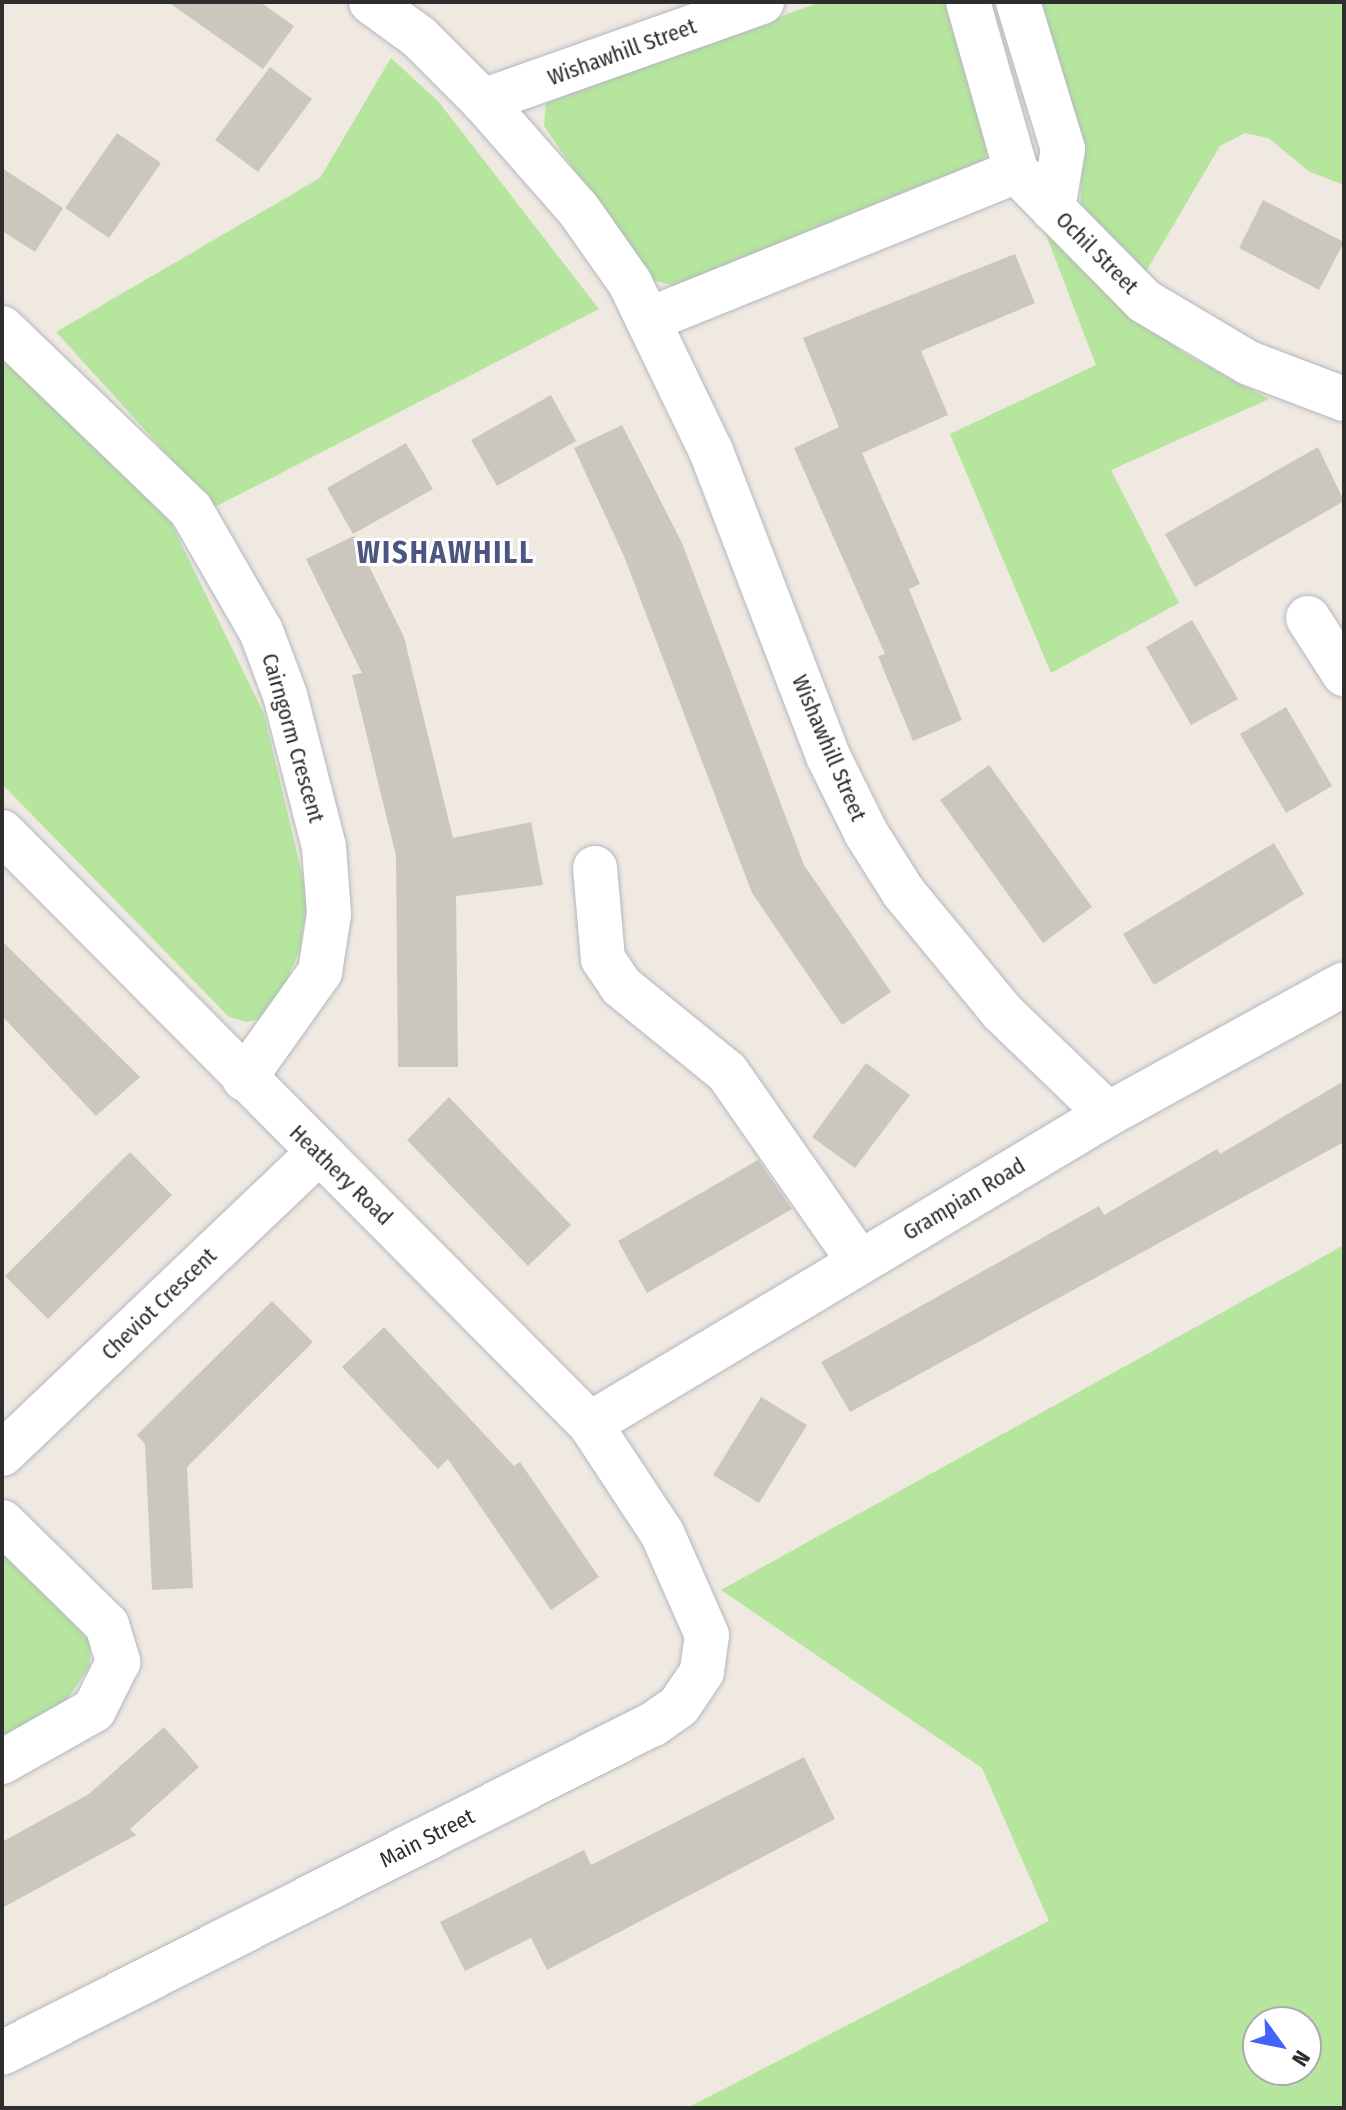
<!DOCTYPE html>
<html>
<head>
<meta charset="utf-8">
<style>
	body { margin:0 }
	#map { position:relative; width:1346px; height:2110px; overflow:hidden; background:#efe9e1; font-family:"Fira Sans Condensed",sans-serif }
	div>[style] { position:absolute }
	.green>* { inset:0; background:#b6e59e }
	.building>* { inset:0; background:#cbc7bf }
	.roads { filter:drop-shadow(0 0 2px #b4b7c1) drop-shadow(0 0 2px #b4b7c1) }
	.minor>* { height:44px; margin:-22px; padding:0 22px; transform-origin:22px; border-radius:22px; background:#fff }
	span { translate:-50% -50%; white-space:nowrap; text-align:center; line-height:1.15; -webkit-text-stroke:6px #fff; paint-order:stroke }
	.street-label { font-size:22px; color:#2e2e2e }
	.district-label { font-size:30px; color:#4d5680; font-weight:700; letter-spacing:2px }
	.frame { position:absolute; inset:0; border:4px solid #2e2e2e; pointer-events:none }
	.north { position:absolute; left:1242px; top:2006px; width:80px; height:80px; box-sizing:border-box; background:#fff; border:2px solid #ababab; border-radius:50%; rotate:123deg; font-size:22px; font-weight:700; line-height:32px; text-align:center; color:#2e2e2e }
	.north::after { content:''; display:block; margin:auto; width:28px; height:36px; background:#4264fb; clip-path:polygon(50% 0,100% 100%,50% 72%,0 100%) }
</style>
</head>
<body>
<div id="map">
	<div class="green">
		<div style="clip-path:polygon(820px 2px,949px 2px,993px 135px,981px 172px,679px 287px,649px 279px,544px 126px,546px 103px)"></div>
		<div style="clip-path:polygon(1035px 2px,1344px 2px,1344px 185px,1310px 172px,1268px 138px,1245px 133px,1220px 146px,1141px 280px,1080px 213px,1082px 156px)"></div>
		<div style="clip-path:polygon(391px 58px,438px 101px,599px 309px,215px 507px,56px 332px,320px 178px)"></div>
		<div style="clip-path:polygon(1043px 227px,1119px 307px,1187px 355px,1269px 399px,1111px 470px,1179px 603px,1051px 673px,950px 434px,1096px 365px)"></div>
		<div style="clip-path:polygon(2px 358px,87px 430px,171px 523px,264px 714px,308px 899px,300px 951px,270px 1016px,247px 1022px,229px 1017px,2px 784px)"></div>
		<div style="clip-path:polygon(evenodd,1344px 1245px,1344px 2108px,687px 2108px,1049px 1921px,982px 1768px,721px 1590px,1344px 1245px,1306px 2022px,1306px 2070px,1258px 2070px,1258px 2022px,1306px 2022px)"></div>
		<div style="clip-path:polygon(2px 1547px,90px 1642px,90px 1666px,66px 1701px,2px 1741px)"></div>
	</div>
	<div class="building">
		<div style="clip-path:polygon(168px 2px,260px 2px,294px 26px,263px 69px)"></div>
		<div style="clip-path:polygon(270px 67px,312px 99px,258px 172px,215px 140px)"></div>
		<div style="clip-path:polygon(117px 133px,161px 163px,109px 238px,65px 208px)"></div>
		<div style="clip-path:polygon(2px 168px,63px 208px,35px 252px,2px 231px)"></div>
		<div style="clip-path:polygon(1263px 200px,1344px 242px,1319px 290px,1239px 248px)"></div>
		<div style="clip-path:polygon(1015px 254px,1035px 303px,921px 351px,948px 415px,862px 453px,920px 584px,909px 589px,962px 720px,913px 741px,878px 656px,885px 654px,794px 448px,839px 427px,803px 338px)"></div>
		<div style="clip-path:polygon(551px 395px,576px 441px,497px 486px,471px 440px)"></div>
		<div style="clip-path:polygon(622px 425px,682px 543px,804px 865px,891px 992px,842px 1025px,752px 893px,624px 556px,574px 448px)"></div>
		<div style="clip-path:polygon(406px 443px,433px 489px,353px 534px,327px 488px)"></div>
		<div style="clip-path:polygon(1318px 447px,1344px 501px,1195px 587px,1165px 534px)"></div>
		<div style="clip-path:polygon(354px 536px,404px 637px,453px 838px,531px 822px,543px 885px,456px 896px,458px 1067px,398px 1067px,396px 856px,352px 675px,362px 673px,306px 559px)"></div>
		<div style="clip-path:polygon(1192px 620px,1238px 699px,1191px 725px,1146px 647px)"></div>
		<div style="clip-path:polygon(1286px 707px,1332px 786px,1286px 813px,1240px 734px)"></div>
		<div style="clip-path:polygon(989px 765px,1092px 907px,1043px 943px,940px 800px)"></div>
		<div style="clip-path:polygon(1274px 843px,1304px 894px,1154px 985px,1123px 934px)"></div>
		<div style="clip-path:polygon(2px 941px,140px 1077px,96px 1116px,2px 1016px)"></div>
		<div style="clip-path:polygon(866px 1063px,910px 1095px,855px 1168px,812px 1137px)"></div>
		<div style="clip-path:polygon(1344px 1081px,1344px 1142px,850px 1412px,821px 1362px,1099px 1206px,1104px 1215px,1217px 1149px,1220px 1154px)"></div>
		<div style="clip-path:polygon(449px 1097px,571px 1225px,528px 1266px,407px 1140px)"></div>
		<div style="clip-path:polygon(130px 1152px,172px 1195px,48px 1319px,5px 1276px)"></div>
		<div style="clip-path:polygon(758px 1160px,792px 1209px,647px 1293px,618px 1241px)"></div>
		<div style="clip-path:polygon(272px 1301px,313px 1342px,187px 1467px,193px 1588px,152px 1590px,145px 1444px,137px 1435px)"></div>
		<div style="clip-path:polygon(384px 1327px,514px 1466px,520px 1462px,599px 1577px,551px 1610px,448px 1459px,438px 1469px,342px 1367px)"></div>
		<div style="clip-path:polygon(761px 1397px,807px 1425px,759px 1503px,713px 1475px)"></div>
		<div style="clip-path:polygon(164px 1727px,199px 1767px,130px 1829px,136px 1835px,2px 1908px,2px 1842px,89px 1794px)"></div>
		<div style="clip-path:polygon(804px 1757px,835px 1819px,547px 1970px,531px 1938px,465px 1971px,440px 1922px,584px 1850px,591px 1865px)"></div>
	</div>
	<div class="roads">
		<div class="minor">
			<div style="left:371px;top:2px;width:59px;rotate:36.1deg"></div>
			<div style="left:419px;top:37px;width:91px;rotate:45deg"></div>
			<div style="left:483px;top:101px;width:144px;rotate:48.7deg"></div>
			<div style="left:578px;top:209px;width:90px;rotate:54.9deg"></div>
			<div style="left:630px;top:283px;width:187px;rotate:64.3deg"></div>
			<div style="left:711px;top:451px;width:327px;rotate:69deg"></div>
			<div style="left:828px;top:756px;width:86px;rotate:63.7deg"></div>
			<div style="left:866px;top:833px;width:71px;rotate:57.7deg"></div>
			<div style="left:904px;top:893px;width:154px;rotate:50.5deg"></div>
			<div style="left:1002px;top:1012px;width:147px;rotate:43.9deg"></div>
			<div style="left:968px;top:2px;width:176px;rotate:74.1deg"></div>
			<div style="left:1016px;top:171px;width:182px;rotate:45.4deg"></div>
			<div style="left:1144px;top:301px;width:122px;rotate:30.6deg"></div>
			<div style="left:1249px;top:363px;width:102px;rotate:20.8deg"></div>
			<div style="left:1018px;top:2px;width:154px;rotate:73deg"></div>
			<div style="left:1063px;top:149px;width:61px;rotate:99.5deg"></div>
			<div style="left:483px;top:101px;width:296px;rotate:-19.5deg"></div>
			<div style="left:648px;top:320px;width:397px;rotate:-22deg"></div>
			<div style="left:2px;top:328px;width:262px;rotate:43.9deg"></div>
			<div style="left:191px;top:510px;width:140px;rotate:60deg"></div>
			<div style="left:261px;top:631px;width:68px;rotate:69.4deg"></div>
			<div style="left:285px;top:695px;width:157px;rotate:75.6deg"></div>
			<div style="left:324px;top:847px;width:67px;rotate:85.7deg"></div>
			<div style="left:329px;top:914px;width:59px;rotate:98.8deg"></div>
			<div style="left:320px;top:972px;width:131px;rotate:125.4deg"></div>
			<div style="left:1308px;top:618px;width:67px;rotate:57.3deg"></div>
			<div style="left:2px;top:832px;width:834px;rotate:45.19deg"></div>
			<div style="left:590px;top:1424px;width:131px;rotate:56.6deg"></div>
			<div style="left:662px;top:1533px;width:111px;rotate:66.2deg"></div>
			<div style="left:707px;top:1635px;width:37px;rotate:98deg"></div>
			<div style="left:702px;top:1672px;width:41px;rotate:124.1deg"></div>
			<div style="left:679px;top:1706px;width:32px;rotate:145deg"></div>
			<div style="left:653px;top:1724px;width:729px;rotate:153.19deg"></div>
			<div style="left:595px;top:868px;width:91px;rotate:85deg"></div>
			<div style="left:603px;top:959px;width:32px;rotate:56deg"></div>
			<div style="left:621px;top:986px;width:136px;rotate:39.1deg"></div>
			<div style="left:727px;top:1072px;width:231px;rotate:55.1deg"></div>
			<div style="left:590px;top:1424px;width:604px;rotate:-30.9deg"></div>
			<div style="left:1108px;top:1114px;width:269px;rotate:-28.8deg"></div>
			<div style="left:2px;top:1454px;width:435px;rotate:-43.6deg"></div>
			<div style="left:2px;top:1522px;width:147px;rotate:44.4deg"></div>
			<div style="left:107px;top:1625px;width:39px;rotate:73deg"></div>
			<div style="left:118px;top:1662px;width:54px;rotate:116.6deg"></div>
			<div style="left:94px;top:1710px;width:106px;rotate:150.5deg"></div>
		</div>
	</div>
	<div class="street-label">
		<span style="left:622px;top:52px;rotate:-20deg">Wishawhill Street</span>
		<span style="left:1097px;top:253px;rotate:45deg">Ochil Street</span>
		<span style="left:293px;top:738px;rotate:74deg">Cairngorm Crescent</span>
		<span style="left:829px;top:748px;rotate:67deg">Wishawhill Street</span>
		<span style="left:341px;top:1175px;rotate:44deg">Heathery Road</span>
		<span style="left:964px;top:1199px;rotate:-31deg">Grampian Road</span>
		<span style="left:159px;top:1304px;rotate:-44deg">Cheviot Crescent</span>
		<span style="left:427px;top:1838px;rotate:-27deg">Main Street</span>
	</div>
	<div class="district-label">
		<span style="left:446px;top:553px">WISHAWHILL</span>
	</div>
	<div class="frame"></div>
	<div class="north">N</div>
</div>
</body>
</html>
